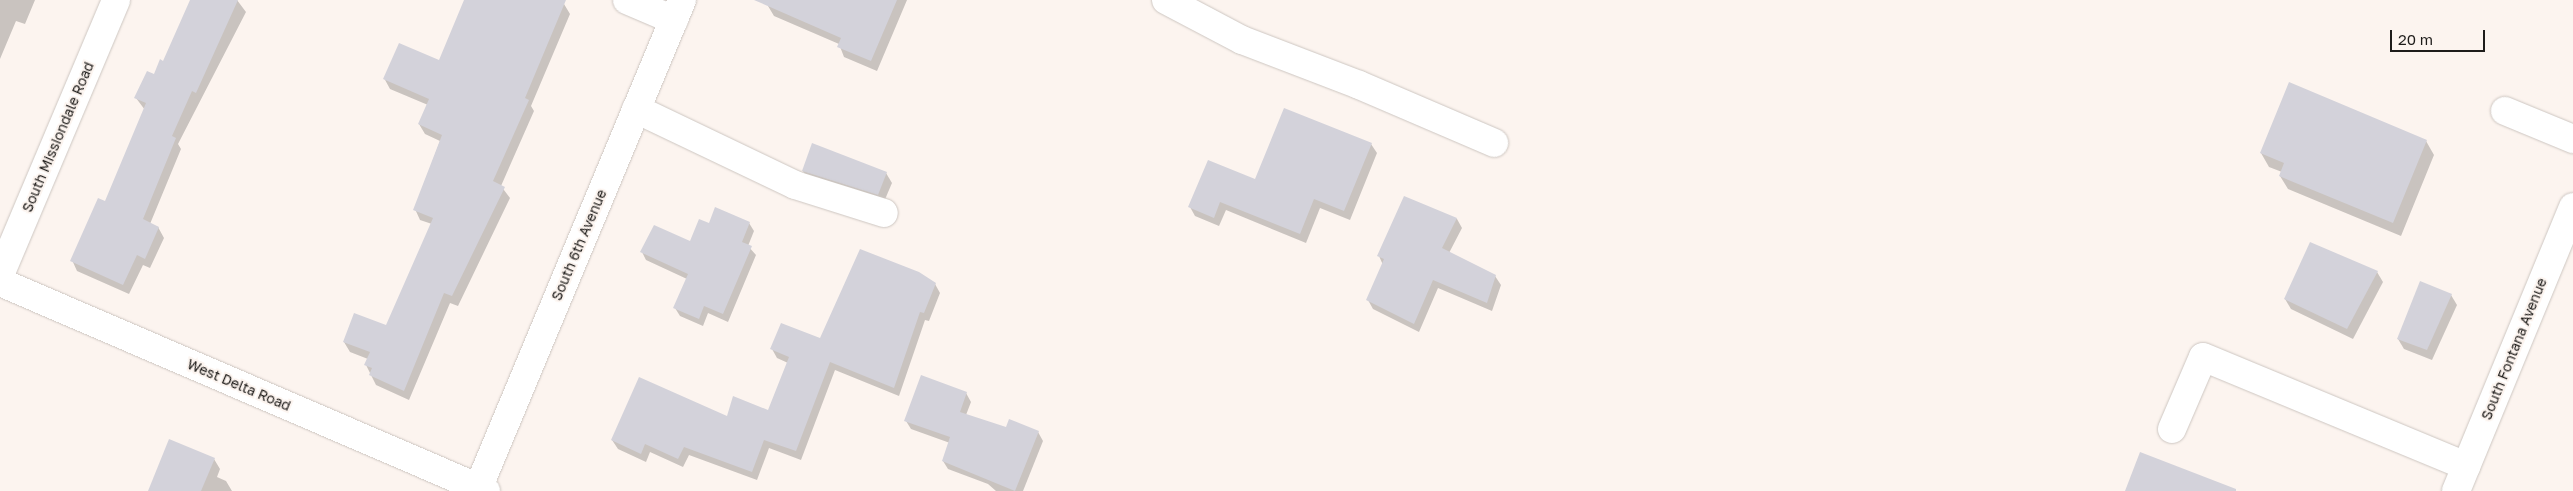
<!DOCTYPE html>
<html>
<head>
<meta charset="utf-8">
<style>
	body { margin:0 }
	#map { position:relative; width:2573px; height:491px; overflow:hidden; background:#fcf4ef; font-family:"Golos Text",sans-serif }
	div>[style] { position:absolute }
	.shadow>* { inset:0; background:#0003 }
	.building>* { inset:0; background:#d3d2da }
	.roads { filter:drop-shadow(0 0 1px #cdc6c1) drop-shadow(0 0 1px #cdc6c1) }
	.minor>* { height:28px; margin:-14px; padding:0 14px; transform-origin:14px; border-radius:14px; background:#fff }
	span { translate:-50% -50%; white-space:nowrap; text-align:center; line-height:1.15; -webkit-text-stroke:4px #fcf4ef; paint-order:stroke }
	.street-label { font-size:14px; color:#1e1c1a }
	.scale { position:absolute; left:2390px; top:30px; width:95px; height:22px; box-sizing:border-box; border:2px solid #1e1c1a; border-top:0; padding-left:6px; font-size:15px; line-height:18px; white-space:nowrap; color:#1e1c1a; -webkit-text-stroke:4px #fcf4ef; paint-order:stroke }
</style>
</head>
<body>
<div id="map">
	<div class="shadow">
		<div style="clip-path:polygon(0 0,35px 0,25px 24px,16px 21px,0 59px)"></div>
		<div style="clip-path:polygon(191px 0,237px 0,246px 12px,178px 144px,181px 149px,150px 224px,158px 227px,164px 238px,150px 268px,143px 265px,129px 294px,77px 271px,72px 260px,105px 203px,145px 110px,136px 98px,164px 62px)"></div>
		<div style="clip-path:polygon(465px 0,555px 0,564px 4px,570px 14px,531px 106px,534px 111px,501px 186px,510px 198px,458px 306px,450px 303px,409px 400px,376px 385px,366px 365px,368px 359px,350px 352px,344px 342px,387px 327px,432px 224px,420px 220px,415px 209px,440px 141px,425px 134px,419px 124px,428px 105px,390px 89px,384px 78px,439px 62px)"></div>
		<div style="clip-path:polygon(770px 0,907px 0,877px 71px,844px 57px,839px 44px,774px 16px,768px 6px)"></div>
		<div style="clip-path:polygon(2426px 141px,2434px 155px,2401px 236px,2288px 189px,2280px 176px,2282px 172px,2269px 167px,2261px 153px)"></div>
		<div style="clip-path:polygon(1371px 144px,1377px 153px,1350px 220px,1320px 208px,1306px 243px,1226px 210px,1219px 226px,1195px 216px,1190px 207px)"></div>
		<div style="clip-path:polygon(803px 171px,886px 173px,892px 183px,883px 204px,809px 181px)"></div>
		<div style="clip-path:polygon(1405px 198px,1457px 219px,1462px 228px,1449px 253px,1495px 276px,1501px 285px,1492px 311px,1438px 288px,1419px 332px,1373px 309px,1368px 300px,1383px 265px,1379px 256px)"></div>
		<div style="clip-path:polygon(749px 223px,754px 231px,748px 246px,756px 255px,728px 322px,708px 313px,703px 326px,680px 316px,675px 308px,687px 279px,646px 260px,642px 252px,691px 243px,709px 224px)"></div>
		<div style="clip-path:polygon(2377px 272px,2383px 282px,2353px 339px,2291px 309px,2285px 299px)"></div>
		<div style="clip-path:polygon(935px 284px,940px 293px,929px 321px,925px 320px,899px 396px,835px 370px,801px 460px,769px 448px,757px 480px,689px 455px,683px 467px,650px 452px,646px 462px,618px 449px,612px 440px,769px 411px,788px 363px,777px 358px,772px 349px,821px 340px)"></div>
		<div style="clip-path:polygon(2451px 295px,2457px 305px,2432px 360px,2404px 349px,2398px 339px)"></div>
		<div style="clip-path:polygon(966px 393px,971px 402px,966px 415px,1006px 429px,1038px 432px,1043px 441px,1023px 491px,996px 491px,988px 484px,948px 469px,943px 461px,950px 443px,911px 429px,906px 421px)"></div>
		<div style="clip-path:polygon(214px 459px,220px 469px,217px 477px,226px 481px,232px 491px,149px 491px)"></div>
	</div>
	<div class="building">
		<div style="clip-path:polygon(190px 0,238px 0,196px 93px,192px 91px,172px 136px,176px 138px,143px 219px,159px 227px,145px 259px,137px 255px,123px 285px,70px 261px,98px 198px,105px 201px,146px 103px,134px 98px,147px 71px,154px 74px,160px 59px,163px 61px)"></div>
		<div style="clip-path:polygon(464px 0,566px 0,525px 98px,529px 100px,493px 181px,505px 187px,452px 296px,444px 293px,404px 391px,369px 375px,372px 368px,364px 365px,370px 352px,343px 342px,354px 313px,386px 325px,433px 218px,413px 210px,442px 135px,418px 124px,429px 99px,383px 79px,399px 43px,439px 60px)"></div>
		<div style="clip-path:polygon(754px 0,897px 0,871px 61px,837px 47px,841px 38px)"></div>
		<div style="clip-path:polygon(2289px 82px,2427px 140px,2393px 223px,2279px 176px,2284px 163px,2260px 153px)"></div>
		<div style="clip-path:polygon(1284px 108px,1372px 143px,1344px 211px,1314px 199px,1300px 234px,1220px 202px,1214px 218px,1188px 207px,1208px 160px,1255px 179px)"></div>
		<div style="clip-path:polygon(812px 143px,887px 172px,878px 195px,802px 171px)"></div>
		<div style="clip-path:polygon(1404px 196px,1457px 218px,1442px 248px,1496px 275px,1487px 303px,1433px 280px,1414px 324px,1366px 300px,1384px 259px,1377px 256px)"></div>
		<div style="clip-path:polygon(715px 207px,750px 222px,742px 242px,752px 246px,723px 314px,704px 306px,699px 319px,673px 308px,688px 274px,640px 252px,654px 225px,690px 241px,699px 219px,709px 223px)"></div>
		<div style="clip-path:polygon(2310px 242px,2378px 271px,2347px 329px,2284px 299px)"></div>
		<div style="clip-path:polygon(860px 249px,919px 272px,936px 283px,924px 313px,920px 312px,894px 388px,830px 362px,796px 451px,764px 440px,752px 472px,684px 447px,678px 459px,645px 444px,641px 454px,611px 440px,639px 377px,727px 416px,733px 396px,768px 410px,789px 357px,770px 349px,781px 323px,820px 338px)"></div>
		<div style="clip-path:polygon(2420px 281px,2452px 294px,2427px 350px,2397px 339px)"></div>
		<div style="clip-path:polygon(921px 375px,967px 392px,960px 412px,1006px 427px,1009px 419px,1039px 431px,1015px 491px,942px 461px,950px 437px,904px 421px)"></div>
		<div style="clip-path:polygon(169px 439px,215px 458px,201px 491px,148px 491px)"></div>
		<div style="clip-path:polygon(2140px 452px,2236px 489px,2236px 491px,2125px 491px)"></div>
	</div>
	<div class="roads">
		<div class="minor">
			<div style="left:627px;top:0;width:51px;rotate:23.1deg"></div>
			<div style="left:1166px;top:0;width:86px;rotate:27.8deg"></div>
			<div style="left:1242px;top:40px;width:125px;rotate:21deg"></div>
			<div style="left:1359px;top:85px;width:147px;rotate:23.2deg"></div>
			<div style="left:636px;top:109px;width:176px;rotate:25.5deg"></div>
			<div style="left:795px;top:185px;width:93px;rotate:17.5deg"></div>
			<div style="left:2505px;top:111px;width:74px;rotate:22.4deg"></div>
			<div style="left:0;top:275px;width:298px;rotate:-67.1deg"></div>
			<div style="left:0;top:282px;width:529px;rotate:23.27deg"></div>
			<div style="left:2172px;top:429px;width:78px;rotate:-66.7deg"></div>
			<div style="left:2203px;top:357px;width:285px;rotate:22.5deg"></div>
			<div style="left:477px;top:491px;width:532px;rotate:-67.34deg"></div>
			<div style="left:2456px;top:491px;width:307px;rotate:-67.6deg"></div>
		</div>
	</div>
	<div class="street-label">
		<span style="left:58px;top:137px;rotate:-67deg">South Missiondale Road</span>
		<span style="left:579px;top:245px;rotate:-67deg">South 6th Avenue</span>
		<span style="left:2514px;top:349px;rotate:-68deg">South Fontana Avenue</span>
		<span style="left:239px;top:385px;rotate:23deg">West Delta Road</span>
	</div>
	<div class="scale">20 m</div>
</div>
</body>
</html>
